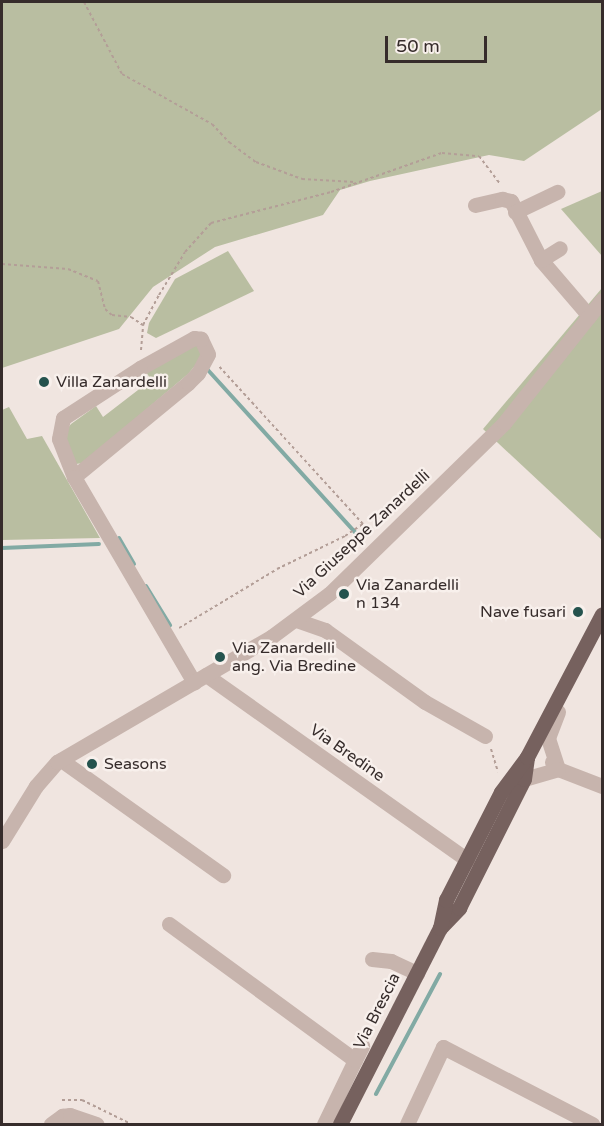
<!DOCTYPE html>
<html>
<head>
<meta charset="utf-8">
<style>
	body { margin:0 }
	#map { position:relative; width:604px; height:1126px; overflow:hidden; background:#f0e5e0; font-family:"Varela Round",sans-serif }
	div>[style] { position:absolute }
	.green>* { inset:0; background:#b9bea1 }
	.stream>* { height:4px; margin:-2px; padding:0 2px; transform-origin:2px; border-radius:2px; background:#82aaa4 }
	.path>* { height:2px; margin-top:-1px; transform-origin:0; background:repeating-linear-gradient(90deg,#b39e97 0 3px,transparent 0 6px) }
	.minor>* { height:15px; margin:-7.5px; padding:0 7.5px; transform-origin:7.5px; border-radius:7.5px; background:#c7b4ad }
	.major>* { height:15px; margin:-7.5px; padding:0 7.5px; transform-origin:7.5px; border-radius:7.5px; background:#76615e }
	.dots>* { width:16px; height:16px; translate:-50% -50%; box-sizing:border-box; border:3px solid #f8f0ec; border-radius:50% }
	span { translate:-50% -50%; white-space:nowrap; text-align:center; line-height:1.15; -webkit-text-stroke:5px #f8f0ec; paint-order:stroke }
	.poi-label { font-size:16px; color:#362c2b }
	.left { translate:0 -50%; text-align:left }
	.right { translate:-100% -50%; text-align:right }
	.street-label { font-size:16px; color:#362c2b }
	.frame { position:absolute; inset:0; border:3px solid #362c2b; pointer-events:none }
	.scale { position:absolute; left:385px; top:36px; width:102px; height:27px; box-sizing:border-box; border:3px solid #362c2b; border-top:0; padding-left:8px; font-size:18px; line-height:21px; white-space:nowrap; color:#362c2b; -webkit-text-stroke:4px #f8f0ec; paint-order:stroke }
</style>
</head>
<body>
<div id="map">
	<div class="green">
		<div style="clip-path:polygon(2px 2px,602px 2px,602px 109px,524px 161px,489px 155px,370px 181px,340px 190px,323px 215px,215px 247px,153px 287px,119px 329px,2px 368px)"></div>
		<div style="clip-path:polygon(602px 191px,602px 256px,561px 209px)"></div>
		<div style="clip-path:polygon(228px 251px,254px 291px,156px 338px,147px 333px,149px 323px,175px 279px)"></div>
		<div style="clip-path:polygon(602px 288px,602px 540px,483px 429px)"></div>
		<div style="clip-path:polygon(196px 344px,203px 348px,199px 361px,188px 374px,83px 463px,76px 464px,64px 433px,71px 424px,96px 406px,103px 417px,151px 380px,145px 370px)"></div>
		<div style="clip-path:polygon(9px 407px,27px 439px,42px 436px,100px 538px,2px 540px,2px 410px)"></div>
	</div>
	<div class="stream">
		<div style="left:207px;top:369px;width:231px;rotate:47.8deg"></div>
		<div style="left:119px;top:538px;width:30px;rotate:60deg"></div>
		<div style="left:2px;top:548px;width:97px;rotate:-2.4deg"></div>
		<div style="left:146px;top:586px;width:46px;rotate:58.4deg"></div>
		<div style="left:376px;top:1094px;width:136px;rotate:-61.9deg"></div>
	</div>
	<div class="path">
		<div style="left:84px;top:2px;width:81px;rotate:62.2deg"></div>
		<div style="left:122px;top:74px;width:103px;rotate:29.1deg"></div>
		<div style="left:212px;top:124px;width:25px;rotate:47deg"></div>
		<div style="left:229px;top:142px;width:34px;rotate:37deg"></div>
		<div style="left:256px;top:162px;width:49px;rotate:20.3deg"></div>
		<div style="left:302px;top:179px;width:53px;rotate:3.2deg"></div>
		<div style="left:2px;top:264px;width:66px;rotate:4.3deg"></div>
		<div style="left:68px;top:269px;width:32px;rotate:22deg"></div>
		<div style="left:98px;top:281px;width:29px;rotate:76deg"></div>
		<div style="left:105px;top:309px;width:9px;rotate:41deg"></div>
		<div style="left:112px;top:315px;width:19px;rotate:6deg"></div>
		<div style="left:131px;top:317px;width:14px;rotate:34deg"></div>
		<div style="left:141px;top:350px;width:25px;rotate:-85deg"></div>
		<div style="left:143px;top:325px;width:34px;rotate:-62deg"></div>
		<div style="left:159px;top:295px;width:50px;rotate:-58.8deg"></div>
		<div style="left:185px;top:252px;width:39px;rotate:-48deg"></div>
		<div style="left:211px;top:223px;width:124px;rotate:-14.5deg"></div>
		<div style="left:331px;top:192px;width:118px;rotate:-19.4deg"></div>
		<div style="left:442px;top:153px;width:37px;rotate:5deg"></div>
		<div style="left:479px;top:156px;width:35px;rotate:53deg"></div>
		<div style="left:179px;top:628px;width:114px;rotate:-31deg"></div>
		<div style="left:277px;top:569px;width:76px;rotate:-25.9deg"></div>
		<div style="left:345px;top:536px;width:22px;rotate:-34deg"></div>
		<div style="left:363px;top:524px;width:215px;rotate:-132.4deg"></div>
		<div style="left:491px;top:749px;width:24px;rotate:73deg"></div>
		<div style="left:62px;top:1100px;width:20px"></div>
		<div style="left:82px;top:1100px;width:55px;rotate:26.1deg"></div>
	</div>
	<div class="minor">
		<div style="left:475px;top:205px;width:28px;rotate:-13deg"></div>
		<div style="left:502px;top:199px;width:9px;rotate:13deg"></div>
		<div style="left:511px;top:201px;width:66px;rotate:63deg"></div>
		<div style="left:541px;top:260px;width:74px;rotate:49.4deg"></div>
		<div style="left:515px;top:212px;width:47px;rotate:-25.5deg"></div>
		<div style="left:541px;top:260px;width:22px;rotate:-32deg"></div>
		<div style="left:74px;top:477px;width:148px;rotate:-39.5deg"></div>
		<div style="left:188px;top:383px;width:14px;rotate:-45deg"></div>
		<div style="left:198px;top:373px;width:21px;rotate:-62deg"></div>
		<div style="left:208px;top:354px;width:17px;rotate:-115deg"></div>
		<div style="left:201px;top:339px;width:7px;rotate:-172deg"></div>
		<div style="left:194px;top:338px;width:62px;rotate:150.9deg"></div>
		<div style="left:140px;top:368px;width:92px;rotate:147deg"></div>
		<div style="left:63px;top:418px;width:21px;rotate:101deg"></div>
		<div style="left:59px;top:439px;width:41px;rotate:68.5deg"></div>
		<div style="left:74px;top:477px;width:238px;rotate:59.7deg"></div>
		<div style="left:296px;top:620px;width:31px;rotate:19deg"></div>
		<div style="left:325px;top:630px;width:123px;rotate:35.8deg"></div>
		<div style="left:425px;top:702px;width:69px;rotate:29.5deg"></div>
		<div style="left:206px;top:675px;width:320px;rotate:35.3deg"></div>
		<div style="left:61px;top:760px;width:199px;rotate:35.4deg"></div>
		<div style="left:552px;top:762px;width:9px;rotate:49deg"></div>
		<div style="left:558px;top:769px;width:47px;rotate:21.1deg"></div>
		<div style="left:558px;top:769px;width:33px;rotate:-108deg"></div>
		<div style="left:548px;top:738px;width:28px;rotate:-69deg"></div>
		<div style="left:524px;top:779px;width:35px;rotate:-16deg"></div>
		<div style="left:2px;top:841px;width:65px;rotate:-58.3deg"></div>
		<div style="left:36px;top:786px;width:32px;rotate:-49deg"></div>
		<div style="left:57px;top:762px;width:248px;rotate:-30.3deg"></div>
		<div style="left:271px;top:637px;width:72px;rotate:-36.6deg"></div>
		<div style="left:329px;top:594px;width:245px;rotate:-44.3deg"></div>
		<div style="left:504px;top:423px;width:157px;rotate:-51.5deg"></div>
		<div style="left:169px;top:924px;width:230px;rotate:36.2deg"></div>
		<div style="left:355px;top:1060px;width:71px;rotate:115.8deg"></div>
		<div style="left:372px;top:959px;width:19px;rotate:6deg"></div>
		<div style="left:391px;top:961px;width:29px;rotate:25deg"></div>
		<div style="left:355px;top:1060px;width:16px;rotate:-63deg"></div>
		<div style="left:51px;top:1124px;width:14px;rotate:-36deg"></div>
		<div style="left:62px;top:1116px;width:8px;rotate:-7deg"></div>
		<div style="left:70px;top:1115px;width:28px;rotate:19deg"></div>
		<div style="left:407px;top:1124px;width:85px;rotate:-64.9deg"></div>
		<div style="left:443px;top:1047px;width:168px;rotate:27.3deg"></div>
	</div>
	<div class="major">
		<div style="left:440px;top:928px;width:28px;rotate:-46deg"></div>
		<div style="left:459px;top:908px;width:144px;rotate:-63.3deg"></div>
		<div style="left:524px;top:779px;width:22px;rotate:-82deg"></div>
		<div style="left:340px;top:1124px;width:220px;rotate:-63deg"></div>
		<div style="left:440px;top:928px;width:29px;rotate:-78deg"></div>
		<div style="left:446px;top:900px;width:121px;rotate:-63deg"></div>
		<div style="left:501px;top:792px;width:44px;rotate:-53.4deg"></div>
		<div style="left:527px;top:757px;width:161px;rotate:-62.3deg"></div>
	</div>
	<div class="dots">
		<div style="left:44px;top:382px;background:#25534e"></div>
		<div style="left:344px;top:594px;background:#25534e"></div>
		<div style="left:578px;top:612px;background:#25534e"></div>
		<div style="left:220px;top:657px;background:#25534e"></div>
		<div style="left:92px;top:764px;background:#25534e"></div>
	</div>
	<div class="poi-label">
		<span class="left" style="left:56px;top:382px">Villa Zanardelli</span>
		<span class="left" style="left:356px;top:594px">Via Zanardelli<br>n 134</span>
		<span class="right" style="left:566px;top:612px">Nave fusari</span>
		<span class="left" style="left:232px;top:657px">Via Zanardelli<br>ang. Via Bredine</span>
		<span class="left" style="left:104px;top:764px">Seasons</span>
	</div>
	<div class="street-label">
		<span style="left:362px;top:534px;rotate:-43deg">Via Giuseppe Zanardelli</span>
		<span style="left:347px;top:753px;rotate:35deg">Via Bredine</span>
		<span style="left:377px;top:1011px;rotate:-63deg">Via Brescia</span>
	</div>
	<div class="frame"></div>
	<div class="scale">50 m</div>
</div>
</body>
</html>
